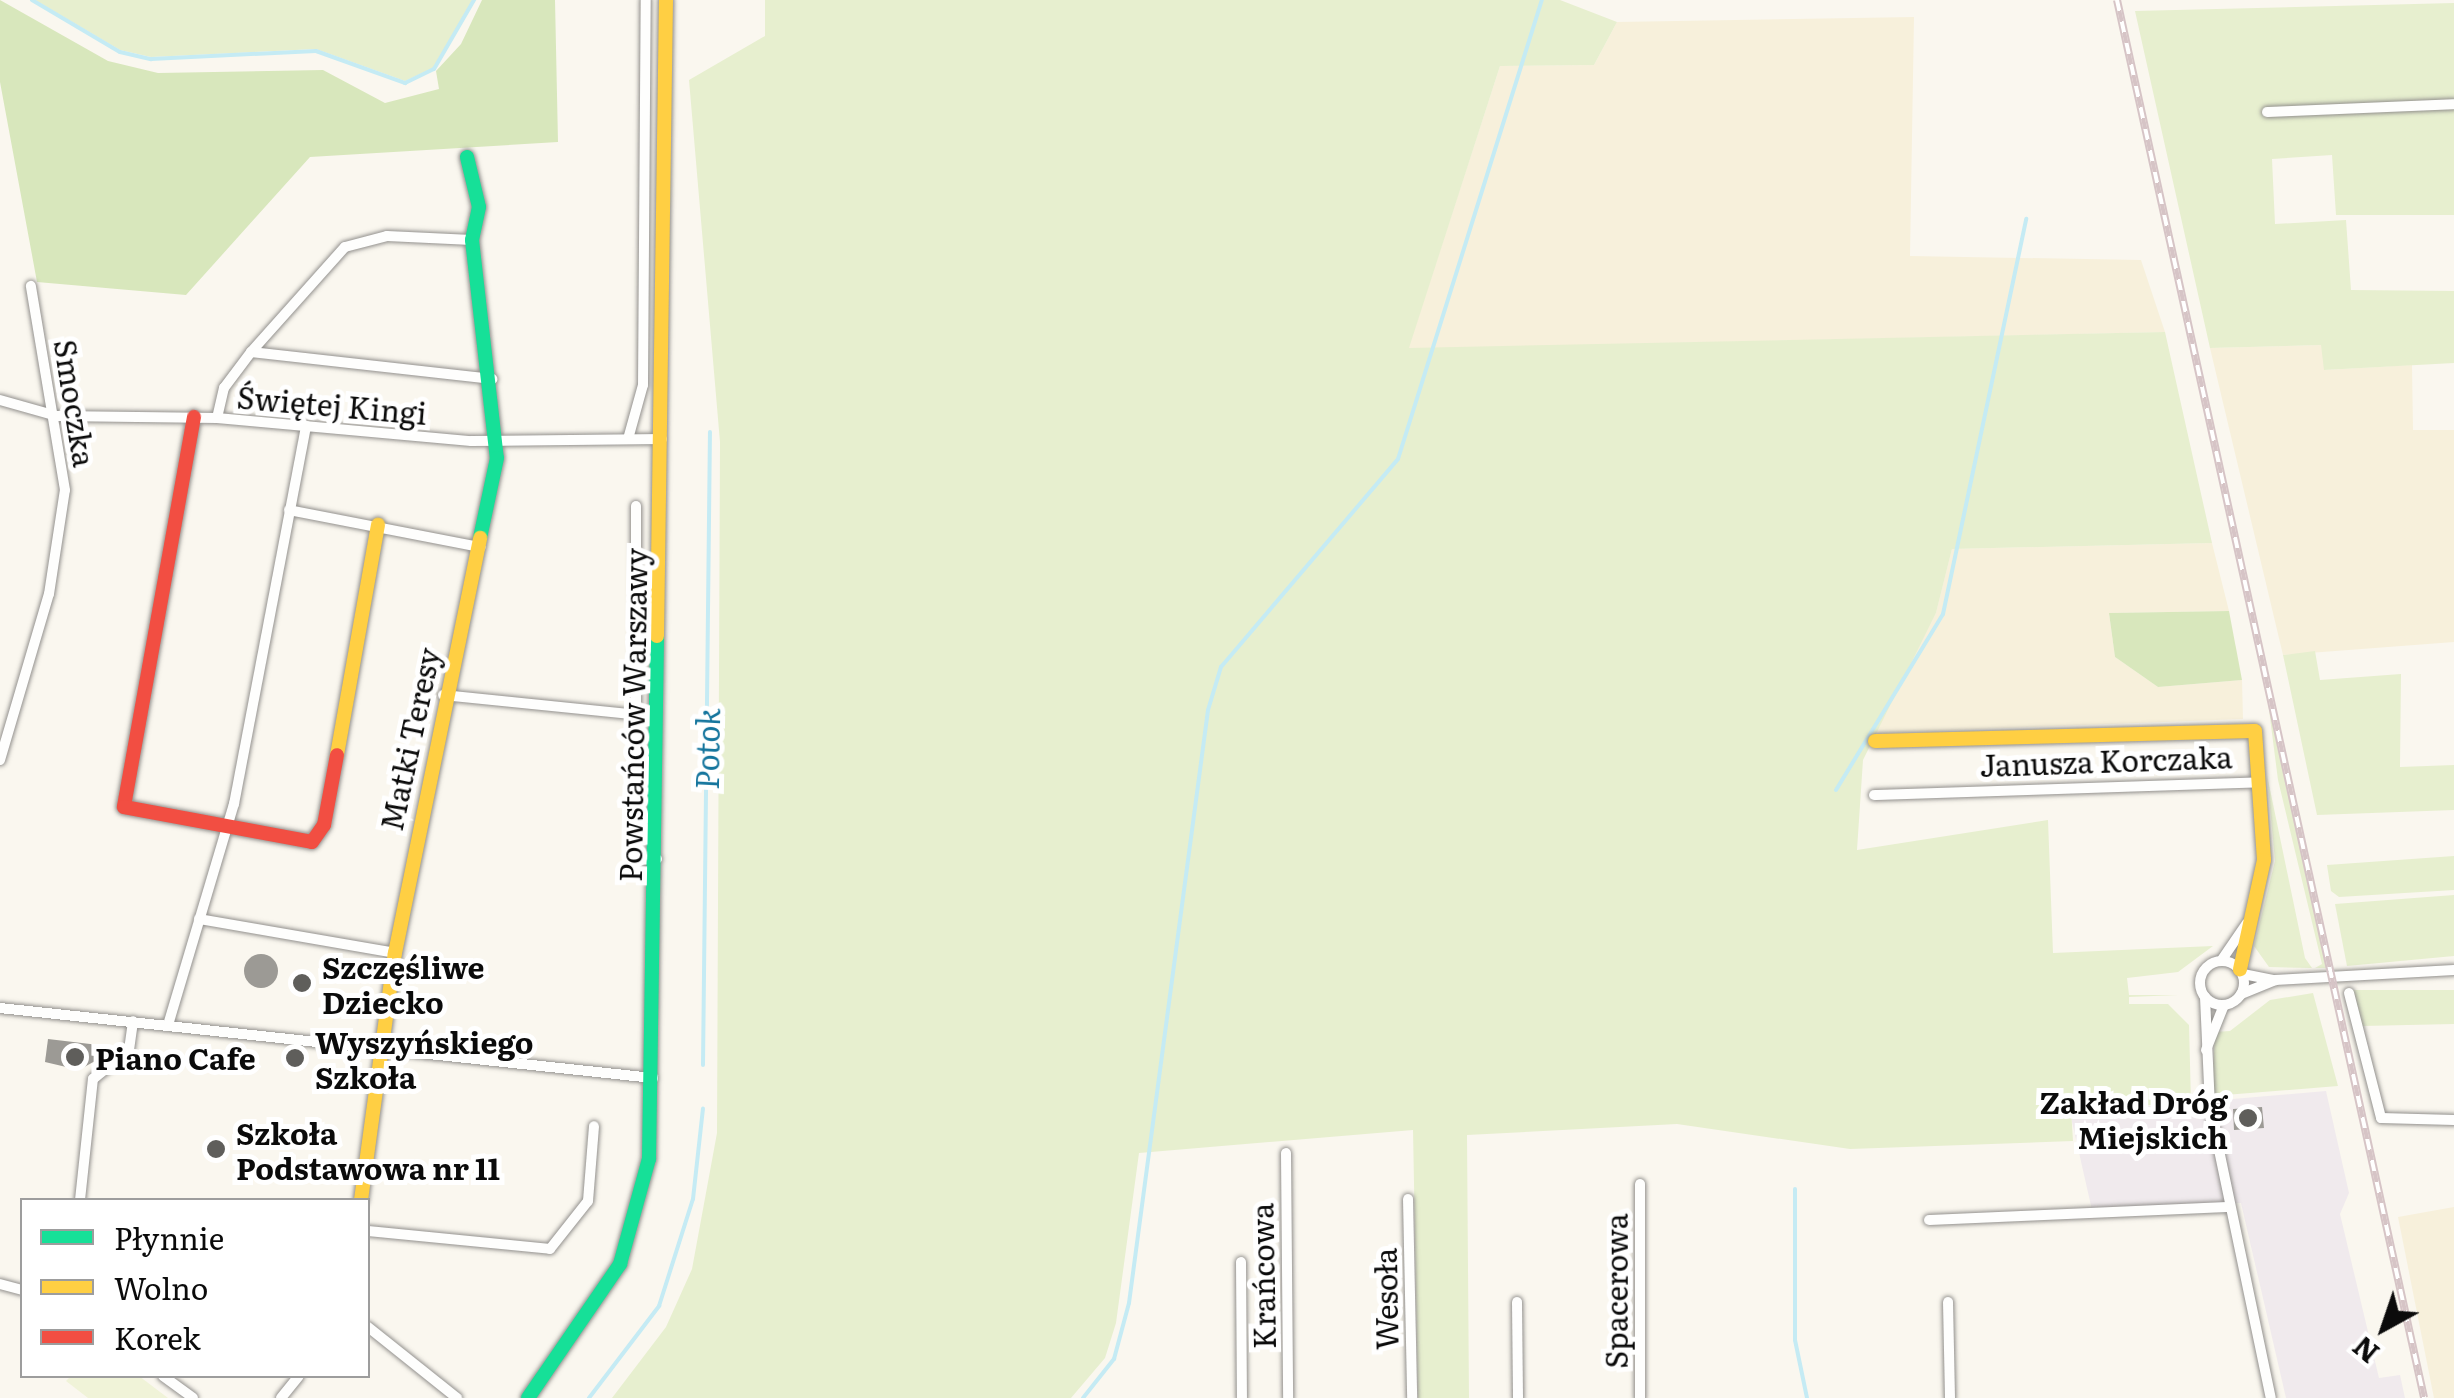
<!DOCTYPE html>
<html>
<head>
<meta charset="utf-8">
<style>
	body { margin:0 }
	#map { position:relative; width:2454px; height:1398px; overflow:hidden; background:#faf7ef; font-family:Literata,serif }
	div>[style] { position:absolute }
	.industrial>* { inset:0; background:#f0eaed }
	.farmland>* { inset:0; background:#f7f0db }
	.green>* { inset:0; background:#e7efcf }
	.forest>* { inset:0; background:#d8e7bc }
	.pitch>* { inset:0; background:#f0f3d8 }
	.stream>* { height:4px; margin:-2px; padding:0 2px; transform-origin:2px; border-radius:2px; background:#c5ebf4 }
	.building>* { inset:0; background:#9c9a95 }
	.round { border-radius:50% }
	.roads { filter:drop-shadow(0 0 2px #93918e) drop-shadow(0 0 2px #93918e) }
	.street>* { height:10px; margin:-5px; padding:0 5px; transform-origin:5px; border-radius:5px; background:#fefefd }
	.street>.ring { margin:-5px; padding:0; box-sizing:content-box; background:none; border:10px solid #fefefd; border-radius:50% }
	.fast>* { height:14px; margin:-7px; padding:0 7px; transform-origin:7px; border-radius:7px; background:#16e098 }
	.slow>* { height:14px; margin:-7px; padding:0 7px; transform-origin:7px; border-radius:7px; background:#ffcf43 }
	.jam>* { height:14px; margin:-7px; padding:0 7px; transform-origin:7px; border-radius:7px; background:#f24e42 }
	.rail>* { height:8px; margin-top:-4px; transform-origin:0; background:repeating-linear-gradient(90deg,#fff 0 11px,#d6c4c6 0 22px); box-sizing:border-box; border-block:2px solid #d6c4c6 }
	.dots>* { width:28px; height:28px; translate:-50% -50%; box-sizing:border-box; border:5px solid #fff; border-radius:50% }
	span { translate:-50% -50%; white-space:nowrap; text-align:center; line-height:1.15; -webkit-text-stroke:10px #fff; paint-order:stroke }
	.street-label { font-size:30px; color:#0b0b0b }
	.poi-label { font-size:30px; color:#0b0b0b; font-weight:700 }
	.left { translate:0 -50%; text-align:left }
	.right { translate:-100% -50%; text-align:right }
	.water-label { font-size:32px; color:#14759d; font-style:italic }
	.legend { position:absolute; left:20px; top:1198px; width:350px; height:180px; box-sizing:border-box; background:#fff; border:2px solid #9d9d9d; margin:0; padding:12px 18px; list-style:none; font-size:30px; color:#0b0b0b }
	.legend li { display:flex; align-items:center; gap:20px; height:50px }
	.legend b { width:50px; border:2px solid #9d9d9d }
	.north { position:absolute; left:2334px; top:1278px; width:100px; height:100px; -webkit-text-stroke:8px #fff; paint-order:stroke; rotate:220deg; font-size:28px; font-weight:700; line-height:40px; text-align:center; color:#0b0b0b }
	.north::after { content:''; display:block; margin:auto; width:35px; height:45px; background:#0b0b0b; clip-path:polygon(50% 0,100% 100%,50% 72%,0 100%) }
</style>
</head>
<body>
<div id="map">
	<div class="industrial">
		<div style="clip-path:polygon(2326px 1091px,2349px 1193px,2340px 1214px,2379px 1378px,2400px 1375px,2405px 1398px,2286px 1398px,2241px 1203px,2092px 1210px,2070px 1113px)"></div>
	</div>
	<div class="farmland">
		<div style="clip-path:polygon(1914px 17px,1910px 256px,2141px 260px,2165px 332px,1408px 349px,1500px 66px,1594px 65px,1617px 22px)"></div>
		<div style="clip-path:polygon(2322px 345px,2325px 370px,2412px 365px,2413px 430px,2454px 430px,2454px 642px,2283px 655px,2210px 348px)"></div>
		<div style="clip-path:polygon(2212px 543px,2229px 611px,2109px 613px,2115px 657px,2158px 687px,2242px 680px,2243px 719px,1875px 733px,1936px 613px,1952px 549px)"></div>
		<div style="clip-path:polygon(2454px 1207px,2454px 1398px,2434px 1398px,2398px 1217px)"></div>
	</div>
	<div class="green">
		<div style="clip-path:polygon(35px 0,473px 0,433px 68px,405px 81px,316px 49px,151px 57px,120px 50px)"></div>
		<div style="clip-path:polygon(765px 0,1560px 0,1617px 22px,1594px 65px,1500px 66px,1409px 348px,2165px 332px,2212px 543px,1952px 549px,1936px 613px,1863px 760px,1857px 850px,2048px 820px,2053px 953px,2213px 946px,2178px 972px,2127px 978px,2129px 995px,2178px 995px,2129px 997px,2129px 1004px,2168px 1004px,2189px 1025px,2191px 1103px,2071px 1109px,2073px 1141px,1850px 1149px,1677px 1124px,1467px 1135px,1469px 1398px,1418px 1398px,1413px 1130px,1139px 1153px,1116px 1323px,1105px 1358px,1071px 1398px,612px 1398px,666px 1327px,692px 1269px,717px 1133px,720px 442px,689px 80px,765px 36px)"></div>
		<div style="clip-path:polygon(2454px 3px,2454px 215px,2336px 215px,2332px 155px,2272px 159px,2275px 224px,2346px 220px,2351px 290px,2454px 291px,2454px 363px,2324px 370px,2321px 345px,2210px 348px,2135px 11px)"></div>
		<div style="clip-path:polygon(2315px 651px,2320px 680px,2401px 674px,2400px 767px,2454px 765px,2454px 810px,2317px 815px,2283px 655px)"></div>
		<div style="clip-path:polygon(2268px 702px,2271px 717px,2327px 968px,2315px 968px,2322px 964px,2278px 780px)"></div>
		<div style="clip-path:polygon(2267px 775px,2305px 958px,2312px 968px,2269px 967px,2254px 946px,2275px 861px)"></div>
		<div style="clip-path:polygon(2454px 856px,2454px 890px,2339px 897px,2331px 891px,2327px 865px)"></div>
		<div style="clip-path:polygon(2454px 895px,2454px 956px,2347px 966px,2335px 904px)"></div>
		<div style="clip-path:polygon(2353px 990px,2454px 990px,2454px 1024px,2362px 1026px)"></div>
		<div style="clip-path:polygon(2313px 993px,2338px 1086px,2212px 1096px,2215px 1032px,2230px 1031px,2270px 1000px)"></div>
	</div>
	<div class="forest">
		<div style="clip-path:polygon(0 0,108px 61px,158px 73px,323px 70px,385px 103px,439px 89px,436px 71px,461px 44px,482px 0,555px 0,558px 142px,310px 157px,186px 295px,37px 282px,0 82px)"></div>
		<div style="clip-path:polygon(2229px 611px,2242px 680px,2158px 687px,2115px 657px,2109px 613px)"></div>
	</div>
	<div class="pitch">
		<div style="clip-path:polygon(71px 1376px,139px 1376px,168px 1398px,88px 1398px,66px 1381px)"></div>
	</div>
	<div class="stream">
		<div style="left:32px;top:0;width:102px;rotate:30.6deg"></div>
		<div style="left:120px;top:52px;width:32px;rotate:13deg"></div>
		<div style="left:151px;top:59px;width:165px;rotate:-2.8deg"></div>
		<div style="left:316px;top:51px;width:95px;rotate:19.8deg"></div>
		<div style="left:405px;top:83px;width:32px;rotate:-26deg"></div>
		<div style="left:434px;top:69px;width:80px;rotate:-59.9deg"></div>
		<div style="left:1836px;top:790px;width:206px;rotate:-58.7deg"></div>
		<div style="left:1943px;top:614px;width:404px;rotate:-78.1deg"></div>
		<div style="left:703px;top:1065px;width:633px;rotate:-89.37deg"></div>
		<div style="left:1795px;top:1189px;width:151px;rotate:90deg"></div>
		<div style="left:1795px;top:1340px;width:59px;rotate:78.3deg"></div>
		<div style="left:589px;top:1398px;width:116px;rotate:-52.7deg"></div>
		<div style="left:659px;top:1306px;width:112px;rotate:-72.4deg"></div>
		<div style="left:693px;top:1199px;width:91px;rotate:-83.7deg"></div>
		<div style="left:1083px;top:1398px;width:50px;rotate:-51.5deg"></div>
		<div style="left:1114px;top:1359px;width:58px;rotate:-75deg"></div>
		<div style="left:1129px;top:1303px;width:598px;rotate:-82.41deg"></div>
		<div style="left:1208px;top:710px;width:45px;rotate:-73.2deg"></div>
		<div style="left:1221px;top:667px;width:273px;rotate:-49.6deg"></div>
		<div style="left:1398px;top:459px;width:481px;rotate:-72.6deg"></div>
	</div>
	<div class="building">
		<div class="round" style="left:244px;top:954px;width:34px;height:34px"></div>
		<div style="clip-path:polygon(48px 1039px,107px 1046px,111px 1052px,79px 1070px,45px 1062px)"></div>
		<div style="clip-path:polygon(2262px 1107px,2264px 1128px,2234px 1130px,2233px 1109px)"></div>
	</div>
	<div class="roads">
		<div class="street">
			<div style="left:2267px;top:112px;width:187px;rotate:-2.4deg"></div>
			<div style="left:251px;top:352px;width:141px;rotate:-48.2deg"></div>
			<div style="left:345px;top:247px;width:43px;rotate:-14.7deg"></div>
			<div style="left:387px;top:236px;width:85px;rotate:2.7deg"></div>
			<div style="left:0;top:400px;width:59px;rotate:15.7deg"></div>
			<div style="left:57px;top:416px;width:160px;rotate:0.7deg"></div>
			<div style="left:217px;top:418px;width:255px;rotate:5.2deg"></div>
			<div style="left:471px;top:441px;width:191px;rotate:-0.6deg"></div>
			<div style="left:217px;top:418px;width:31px;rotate:-77deg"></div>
			<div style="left:224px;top:388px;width:45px;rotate:-53.1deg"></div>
			<div style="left:251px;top:352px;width:243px;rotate:6.4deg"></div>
			<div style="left:628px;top:439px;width:56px;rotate:-74.5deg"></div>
			<div style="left:643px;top:385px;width:385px;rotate:-89.6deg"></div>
			<div style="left:636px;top:506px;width:354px;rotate:90deg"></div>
			<div style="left:636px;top:860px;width:21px;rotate:-3deg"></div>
			<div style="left:289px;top:510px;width:195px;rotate:11deg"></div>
			<div style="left:443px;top:695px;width:189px;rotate:5.8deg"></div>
			<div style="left:0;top:760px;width:173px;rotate:-73.6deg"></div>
			<div style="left:49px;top:594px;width:105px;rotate:-81.3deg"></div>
			<div style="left:65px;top:490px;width:207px;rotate:-99.5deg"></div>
			<div style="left:1874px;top:795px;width:383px;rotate:-1.9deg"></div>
			<div style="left:199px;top:919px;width:199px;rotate:9.8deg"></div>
			<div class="ring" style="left:2200px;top:961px;width:34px;height:34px"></div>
			<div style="left:2221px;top:961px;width:46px;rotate:-55.6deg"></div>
			<div style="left:2243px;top:974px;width:33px;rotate:11deg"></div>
			<div style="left:2275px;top:980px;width:179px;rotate:-3.2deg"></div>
			<div style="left:2349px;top:993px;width:129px;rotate:75.6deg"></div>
			<div style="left:2381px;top:1118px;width:73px;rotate:1.6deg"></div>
			<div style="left:2241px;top:994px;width:35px;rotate:-22deg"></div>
			<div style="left:2205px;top:997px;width:110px;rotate:87.4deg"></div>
			<div style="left:2210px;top:1107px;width:297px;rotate:78.2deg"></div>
			<div style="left:0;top:1008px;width:657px;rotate:6.12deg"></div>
			<div style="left:168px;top:1025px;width:231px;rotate:-73.4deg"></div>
			<div style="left:234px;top:804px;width:385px;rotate:-79.2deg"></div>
			<div style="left:2206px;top:1050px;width:48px;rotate:-68.2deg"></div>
			<div style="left:1286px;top:1153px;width:245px;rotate:89.5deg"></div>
			<div style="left:1640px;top:1184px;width:214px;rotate:90deg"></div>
			<div style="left:1408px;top:1199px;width:199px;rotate:88.8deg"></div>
			<div style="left:80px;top:1200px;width:122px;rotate:-83.9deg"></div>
			<div style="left:93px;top:1079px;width:46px;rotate:-38.9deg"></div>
			<div style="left:129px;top:1050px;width:29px;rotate:-82deg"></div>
			<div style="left:1929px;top:1220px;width:299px;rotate:-2.5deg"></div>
			<div style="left:368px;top:1231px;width:183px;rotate:5.6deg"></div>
			<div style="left:550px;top:1249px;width:61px;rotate:-51.6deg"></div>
			<div style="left:588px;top:1201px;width:75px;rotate:-85.4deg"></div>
			<div style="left:1241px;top:1262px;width:136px;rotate:89.6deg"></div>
			<div style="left:0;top:1284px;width:23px;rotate:15deg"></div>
			<div style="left:1517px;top:1302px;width:96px;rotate:89.4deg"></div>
			<div style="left:1948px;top:1302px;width:96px;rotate:88.8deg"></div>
			<div style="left:368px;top:1327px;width:114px;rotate:38.6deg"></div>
			<div style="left:163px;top:1376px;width:37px;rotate:36deg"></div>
			<div style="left:281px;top:1398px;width:28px;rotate:-51deg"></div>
		</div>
		<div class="fast">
			<div style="left:467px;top:157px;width:51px;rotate:76.5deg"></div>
			<div style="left:479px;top:207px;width:34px;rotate:102deg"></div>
			<div style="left:472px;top:240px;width:219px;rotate:83.5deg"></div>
			<div style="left:497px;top:458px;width:82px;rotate:102deg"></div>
			<div style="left:528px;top:1398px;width:163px;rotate:-55.5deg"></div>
			<div style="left:620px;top:1264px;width:109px;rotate:-74.6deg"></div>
			<div style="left:649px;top:1159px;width:523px;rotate:-89.12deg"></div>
		</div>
		<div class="slow">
			<div style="left:657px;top:636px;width:636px;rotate:-89.19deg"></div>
			<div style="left:1875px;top:741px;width:380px;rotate:-1.5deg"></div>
			<div style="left:2255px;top:731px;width:129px;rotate:86deg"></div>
			<div style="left:2264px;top:860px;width:112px;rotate:102.4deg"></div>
			<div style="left:337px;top:755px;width:234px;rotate:-79.9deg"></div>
			<div style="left:361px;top:1200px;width:249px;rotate:-82.2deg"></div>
			<div style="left:395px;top:953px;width:424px;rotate:-78.4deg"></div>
		</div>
		<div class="jam">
			<div style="left:194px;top:417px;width:396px;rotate:100.2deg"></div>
			<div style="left:124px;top:807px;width:191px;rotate:10.5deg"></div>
			<div style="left:312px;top:842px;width:21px;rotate:-55deg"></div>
			<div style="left:324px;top:825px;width:71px;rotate:-79.5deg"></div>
		</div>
	</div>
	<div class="rail">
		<div style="left:2117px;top:0;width:1431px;rotate:77.61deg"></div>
	</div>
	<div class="dots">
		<div style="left:302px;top:983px;background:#5f5e5b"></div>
		<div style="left:75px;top:1057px;background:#5f5e5b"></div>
		<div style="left:295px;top:1058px;background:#5f5e5b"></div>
		<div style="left:2248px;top:1118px;background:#5f5e5b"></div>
		<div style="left:216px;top:1149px;background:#5f5e5b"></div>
	</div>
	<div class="street-label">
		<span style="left:76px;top:403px;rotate:81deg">Smoczka</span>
		<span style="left:332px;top:404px;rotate:5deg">Świętej Kingi</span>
		<span style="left:632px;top:715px;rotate:-89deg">Powstańców Warszawy</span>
		<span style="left:409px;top:739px;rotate:-78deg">Matki Teresy</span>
		<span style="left:2106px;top:760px;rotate:-2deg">Janusza Korczaka</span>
		<span style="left:1262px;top:1276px;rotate:-91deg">Krańcowa</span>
		<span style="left:1615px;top:1291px;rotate:-90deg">Spacerowa</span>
		<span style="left:1385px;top:1299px;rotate:-91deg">Wesoła</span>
	</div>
	<div class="poi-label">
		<span class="left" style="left:322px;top:983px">Szczęśliwe<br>Dziecko</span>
		<span class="left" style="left:315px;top:1058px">Wyszyńskiego<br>Szkoła</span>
		<span class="left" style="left:95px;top:1057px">Piano Cafe</span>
		<span class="right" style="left:2228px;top:1118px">Zakład Dróg<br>Miejskich</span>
		<span class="left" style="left:236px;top:1149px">Szkoła<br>Podstawowa nr 11</span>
	</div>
	<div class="water-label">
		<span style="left:706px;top:749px;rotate:-89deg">Potok</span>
	</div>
	<ul class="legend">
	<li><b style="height:12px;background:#16e098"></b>Płynnie</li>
	<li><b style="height:12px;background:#ffcf43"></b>Wolno</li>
	<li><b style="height:12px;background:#f24e42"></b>Korek</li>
	</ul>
	<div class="north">N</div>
</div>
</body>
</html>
